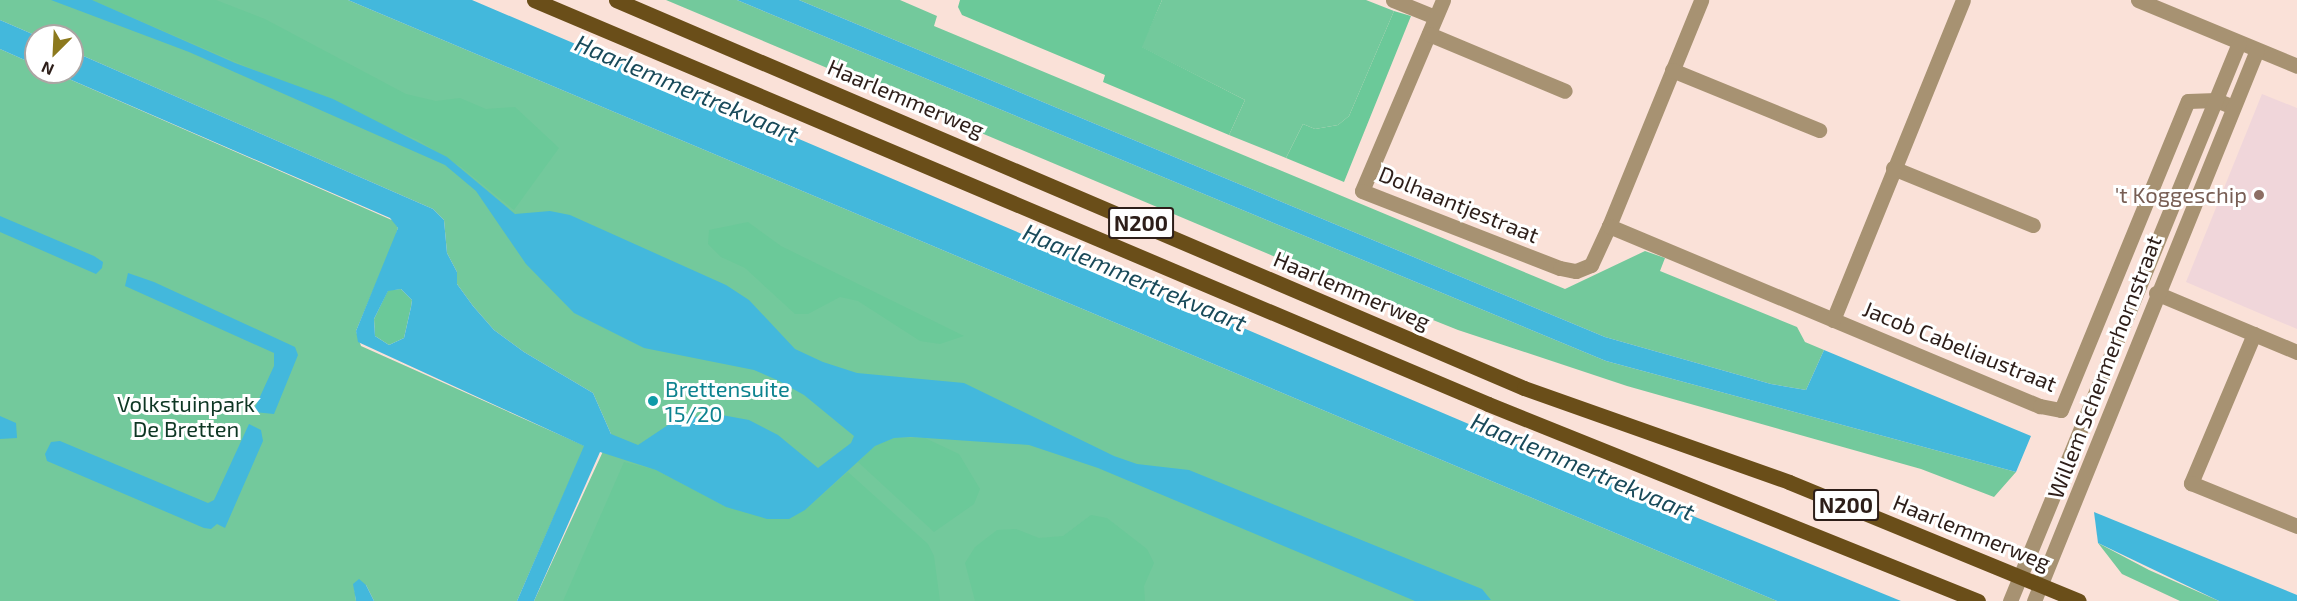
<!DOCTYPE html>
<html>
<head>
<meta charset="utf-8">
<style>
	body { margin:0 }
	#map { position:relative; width:2297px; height:601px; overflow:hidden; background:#fae1d8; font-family:"Exo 2",sans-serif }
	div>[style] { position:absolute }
	.education>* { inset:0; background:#f0d6da }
	.green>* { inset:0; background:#73c99c }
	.forest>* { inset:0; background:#6bc999 }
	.water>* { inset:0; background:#43b8dc }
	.minor>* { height:15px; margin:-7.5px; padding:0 7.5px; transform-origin:7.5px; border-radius:7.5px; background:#a79272 }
	.major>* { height:15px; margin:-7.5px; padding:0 7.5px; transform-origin:7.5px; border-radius:7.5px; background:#6a4e19 }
	.dots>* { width:16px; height:16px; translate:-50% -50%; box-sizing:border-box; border:3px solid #fff; border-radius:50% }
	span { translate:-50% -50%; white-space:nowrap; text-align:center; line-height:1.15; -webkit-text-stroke:6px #fff; paint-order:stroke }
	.shield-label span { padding:2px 4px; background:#fff; border:2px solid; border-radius:4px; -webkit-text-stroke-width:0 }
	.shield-label { font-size:21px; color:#2d1e19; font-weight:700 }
	.street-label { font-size:22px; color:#2d1e19 }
	.education-label { font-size:22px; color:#785e54 }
	.right { translate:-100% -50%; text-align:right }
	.culture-label { font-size:22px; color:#0d838f }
	.left { translate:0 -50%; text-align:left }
	.park-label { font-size:22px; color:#0e3724 }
	.water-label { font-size:24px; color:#194a5a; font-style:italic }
	.north { position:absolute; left:24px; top:24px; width:60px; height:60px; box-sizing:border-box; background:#fff; border:2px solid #aba5a3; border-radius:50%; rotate:204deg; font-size:16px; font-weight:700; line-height:24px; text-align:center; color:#2d1e19 }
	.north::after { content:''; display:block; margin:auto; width:21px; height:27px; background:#8c791d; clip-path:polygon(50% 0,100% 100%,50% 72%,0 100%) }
</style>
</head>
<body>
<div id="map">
	<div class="education">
		<div style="clip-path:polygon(2262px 94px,2297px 108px,2297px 329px,2186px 282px)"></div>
	</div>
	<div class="green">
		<div style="clip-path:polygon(0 0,348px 0,1777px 601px,534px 601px,611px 434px,593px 393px,524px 352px,494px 330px,473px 306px,457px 284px,457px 272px,447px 253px,444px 220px,433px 209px,72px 51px,72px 36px,37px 36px,0 20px)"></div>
		<div style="clip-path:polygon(666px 0,737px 0,1606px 361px,2016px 472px,1994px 497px,1921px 469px,1627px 386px,1458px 330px,1273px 256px)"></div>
		<div style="clip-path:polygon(799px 0,900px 0,937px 16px,934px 26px,1565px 289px,1645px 251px,1665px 258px,1660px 271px,1797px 327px,1805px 342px,1824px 350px,1806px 390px,1771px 384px,1605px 337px)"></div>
		<div style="clip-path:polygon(1162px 0,1366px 0,1394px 11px,1349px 116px,1338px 125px,1315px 129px,1303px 124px,1286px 158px,1229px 135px,1245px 100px,1141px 47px)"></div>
		<div style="clip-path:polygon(0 49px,36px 65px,36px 72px,53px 72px,394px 221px,398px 228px,394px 241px,356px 331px,361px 346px,585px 446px,517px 601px,374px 601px,366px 585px,354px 584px,356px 601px,0 601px)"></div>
		<div style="clip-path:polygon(2098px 543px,2149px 570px,2219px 601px,2180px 601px,2122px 574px)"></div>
	</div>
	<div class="forest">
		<div style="clip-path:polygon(92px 0,216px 0,265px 19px,406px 94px,436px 101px,460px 98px,486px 109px,515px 107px,559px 148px,514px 210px,461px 167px,418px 140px)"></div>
		<div style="clip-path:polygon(960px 0,1162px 0,1142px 47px,1245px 100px,1229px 135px,1103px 82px,1105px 75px,962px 15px,958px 7px)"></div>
		<div style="clip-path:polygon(1394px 11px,1411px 16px,1344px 182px,1286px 158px,1303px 124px,1315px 129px,1338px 125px,1349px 116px)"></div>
		<div style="clip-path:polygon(748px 222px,781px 246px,964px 336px,940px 344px,920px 341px,858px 301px,840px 297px,808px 314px,795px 314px,745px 268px,721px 257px,708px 244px,709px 230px)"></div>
		<div style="clip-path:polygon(401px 289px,412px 300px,411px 307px,404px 338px,389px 345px,375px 336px,374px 319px,388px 290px)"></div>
		<div style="clip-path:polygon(894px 438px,925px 438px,959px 454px,980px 489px,974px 504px,934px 532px,858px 462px,875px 446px)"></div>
		<div style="clip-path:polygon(624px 462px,656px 470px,726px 507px,805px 510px,848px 472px,928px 544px,934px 556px,940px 601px,563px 601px)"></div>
		<div style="clip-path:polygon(1091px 515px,1107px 518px,1147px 549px,1154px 563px,1144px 586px,1145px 601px,975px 601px,965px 563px,975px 547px,997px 530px,1016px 529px,1039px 538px,1063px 536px)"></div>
	</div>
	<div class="water">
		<div style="clip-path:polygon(evenodd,51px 0,92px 0,235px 63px,333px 99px,447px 157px,515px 214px,550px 211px,570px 215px,726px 285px,749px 300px,795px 349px,823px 362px,857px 373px,964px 383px,1114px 456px,1137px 464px,1189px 470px,1482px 589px,1491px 600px,1415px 601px,1098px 468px,1029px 445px,911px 437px,894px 438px,875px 446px,805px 510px,789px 519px,767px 519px,726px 507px,656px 470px,600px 452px,534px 601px,517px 601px,584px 446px,358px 342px,356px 331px,398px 228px,390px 218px,53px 72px,72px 72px,72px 51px,433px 209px,444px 220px,447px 253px,457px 272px,457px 284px,473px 306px,494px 330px,524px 352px,593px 393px,611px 434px,638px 445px,671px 423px,711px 413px,749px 420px,778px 435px,818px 468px,851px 443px,854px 436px,804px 395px,777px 380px,754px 370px,644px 348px,574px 313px,526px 264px,476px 191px,445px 165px,189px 52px,51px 0,401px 289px,412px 300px,411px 307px,404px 338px,389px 345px,375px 336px,374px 319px,388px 291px,401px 289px)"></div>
		<div style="clip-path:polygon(348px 0,472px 0,1497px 436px,1901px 601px,1777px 601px)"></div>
		<div style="clip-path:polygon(737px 0,799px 0,1605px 337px,1771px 384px,1806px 390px,1824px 350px,2031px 436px,2016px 472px,1606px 361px)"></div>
		<div style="clip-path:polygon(0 20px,37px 36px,36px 65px,0 49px)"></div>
		<div style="clip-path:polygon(0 216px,94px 256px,103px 262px,102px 268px,96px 274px,0 232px)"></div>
		<div style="clip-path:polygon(128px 273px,154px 282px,295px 347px,298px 355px,274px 414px,253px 412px,274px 366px,274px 353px,125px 286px)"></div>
		<div style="clip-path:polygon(0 416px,16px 423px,17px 438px,0 439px)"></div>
		<div style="clip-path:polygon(249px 424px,261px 430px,263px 441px,225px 528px,217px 524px,211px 529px,204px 528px,47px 461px,45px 454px,51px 442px,60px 441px,208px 503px,214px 500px)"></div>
		<div style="clip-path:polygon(2094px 512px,2297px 595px,2297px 601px,2219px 601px,2098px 543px)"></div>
		<div style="clip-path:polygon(359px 579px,366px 585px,374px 601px,356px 601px,353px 584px)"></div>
	</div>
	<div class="minor">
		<div style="left:1393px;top:0;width:45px;rotate:22deg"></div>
		<div style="left:1443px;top:0;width:207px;rotate:113deg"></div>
		<div style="left:1362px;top:191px;width:212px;rotate:21.3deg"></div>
		<div style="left:1560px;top:268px;width:16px;rotate:11deg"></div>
		<div style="left:1576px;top:271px;width:16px;rotate:-22deg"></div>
		<div style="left:1591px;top:265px;width:43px;rotate:-65.2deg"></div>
		<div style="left:1609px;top:226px;width:244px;rotate:-67.8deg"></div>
		<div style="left:2138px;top:0;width:172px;rotate:22.5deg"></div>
		<div style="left:1429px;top:34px;width:147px;rotate:22.7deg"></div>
		<div style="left:1672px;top:70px;width:159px;rotate:22.2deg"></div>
		<div style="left:1893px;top:168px;width:151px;rotate:22.2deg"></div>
		<div style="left:1609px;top:226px;width:467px;rotate:22.7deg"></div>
		<div style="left:2040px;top:406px;width:21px;rotate:11deg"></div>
		<div style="left:2061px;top:410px;width:334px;rotate:-67.7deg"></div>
		<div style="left:2188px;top:101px;width:28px;rotate:-2deg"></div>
		<div style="left:2216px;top:100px;width:18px;rotate:22deg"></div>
		<div style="left:2156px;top:293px;width:153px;rotate:22.7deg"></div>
		<div style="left:1833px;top:320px;width:345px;rotate:-67.9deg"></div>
		<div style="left:2254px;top:334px;width:162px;rotate:112.9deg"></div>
		<div style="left:2191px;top:483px;width:114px;rotate:22.1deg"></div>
		<div style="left:2010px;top:601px;width:603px;rotate:-67.69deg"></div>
		<div style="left:2034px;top:601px;width:594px;rotate:-67.97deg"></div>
	</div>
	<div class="major">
		<div style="left:534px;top:0;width:1036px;rotate:22.95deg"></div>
		<div style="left:1488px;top:404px;width:528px;rotate:21.9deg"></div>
		<div style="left:616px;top:0;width:987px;rotate:23.14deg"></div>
		<div style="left:1524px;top:388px;width:281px;rotate:19.5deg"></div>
		<div style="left:1789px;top:482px;width:313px;rotate:22.3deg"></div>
	</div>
	<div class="dots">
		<div style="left:2259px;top:195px;background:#8d6e63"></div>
		<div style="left:653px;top:401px;background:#0f9aa8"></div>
	</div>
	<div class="shield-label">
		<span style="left:1141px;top:223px">N200</span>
		<span style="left:1846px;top:505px">N200</span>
	</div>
	<div class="street-label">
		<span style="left:906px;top:98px;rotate:23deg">Haarlemmerweg</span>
		<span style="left:1459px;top:204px;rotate:22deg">Dolhaantjestraat</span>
		<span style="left:1352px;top:290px;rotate:23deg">Haarlemmerweg</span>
		<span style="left:1960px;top:346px;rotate:22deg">Jacob Cabeliaustraat</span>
		<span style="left:2104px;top:367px;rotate:-69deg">Willem Schermerhornstraat</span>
		<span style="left:1972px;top:532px;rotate:22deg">Haarlemmerweg</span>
	</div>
	<div class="education-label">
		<span class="right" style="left:2247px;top:195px">'t Koggeschip</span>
	</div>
	<div class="culture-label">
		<span class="left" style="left:665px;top:401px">Brettensuite<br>15/20</span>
	</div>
	<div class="park-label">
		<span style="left:186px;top:416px">Volkstuinpark<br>De Bretten</span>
	</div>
	<div class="water-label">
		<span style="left:687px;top:88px;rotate:23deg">Haarlemmertrekvaart</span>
		<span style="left:1135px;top:277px;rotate:23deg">Haarlemmertrekvaart</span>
		<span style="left:1583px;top:466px;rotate:23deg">Haarlemmertrekvaart</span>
	</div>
	<div class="north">N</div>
</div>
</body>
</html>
